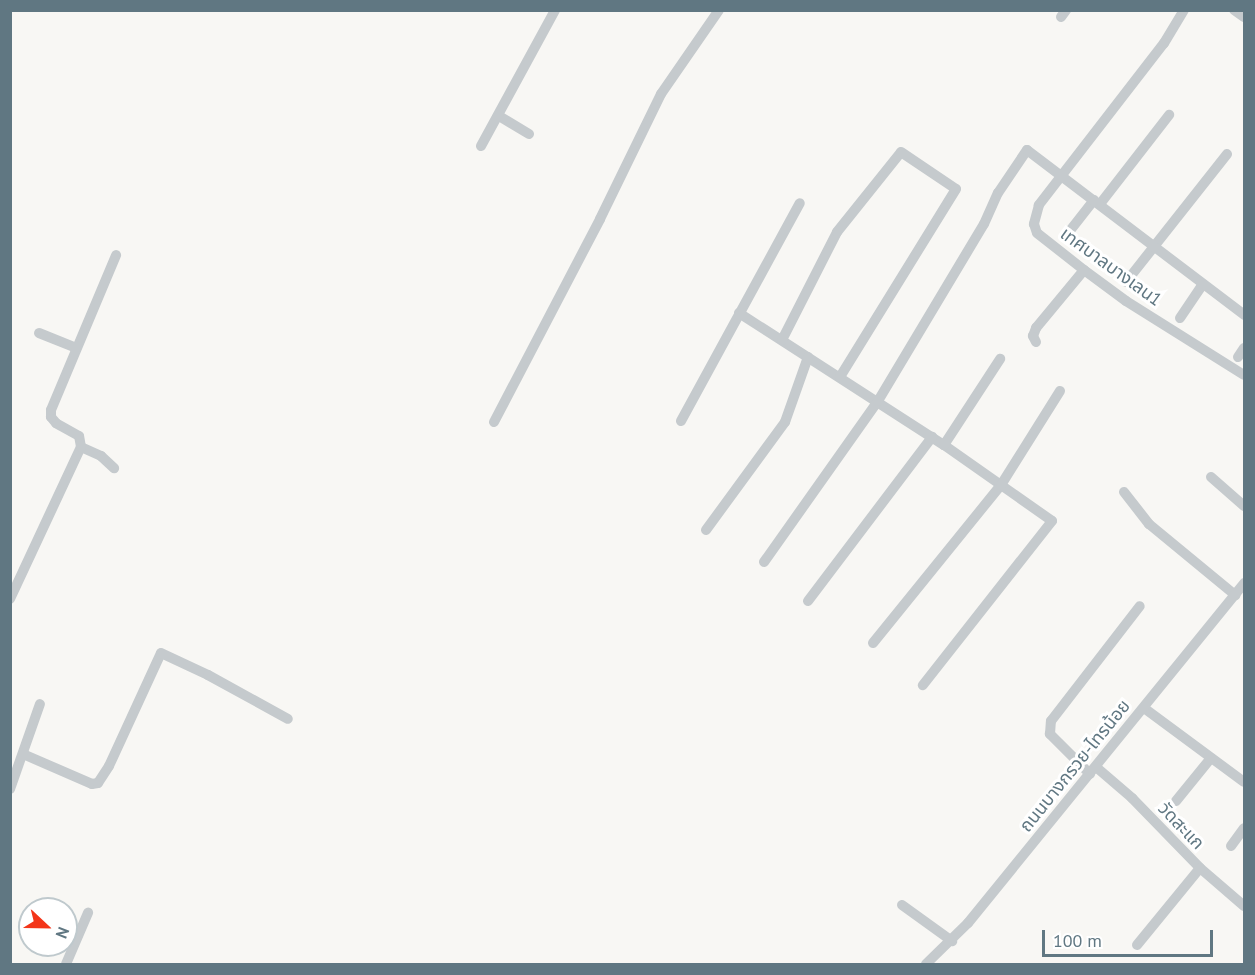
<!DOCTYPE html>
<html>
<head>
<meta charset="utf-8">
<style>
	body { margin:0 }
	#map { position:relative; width:1255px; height:975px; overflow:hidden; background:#f8f7f4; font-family:"PT Sans","Noto Sans Thai",sans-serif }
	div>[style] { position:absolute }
	.minor>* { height:10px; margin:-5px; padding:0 5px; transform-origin:5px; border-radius:5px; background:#c5cacd }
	span { translate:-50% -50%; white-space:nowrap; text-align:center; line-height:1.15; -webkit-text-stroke:6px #fff; paint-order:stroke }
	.street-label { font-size:18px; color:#607782 }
	.frame { position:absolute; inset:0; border:12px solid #607782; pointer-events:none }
	.north { position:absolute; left:18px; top:897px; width:60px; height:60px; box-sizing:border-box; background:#fff; border:2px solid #bfc9cd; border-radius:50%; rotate:112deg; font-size:16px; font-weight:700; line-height:24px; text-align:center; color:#607782 }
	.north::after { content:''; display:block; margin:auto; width:21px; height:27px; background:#f33519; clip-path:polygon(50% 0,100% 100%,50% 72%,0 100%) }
	.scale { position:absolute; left:1042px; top:930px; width:171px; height:27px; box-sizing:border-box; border:3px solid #607782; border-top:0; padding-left:8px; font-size:18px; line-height:21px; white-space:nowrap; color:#607782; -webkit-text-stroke:4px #fff; paint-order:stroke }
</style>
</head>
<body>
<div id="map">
	<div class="minor">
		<div style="left:1184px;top:10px;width:39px;rotate:121deg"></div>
		<div style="left:1164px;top:43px;width:205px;rotate:127.7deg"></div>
		<div style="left:1039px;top:205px;width:20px;rotate:105deg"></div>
		<div style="left:1034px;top:224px;width:9px;rotate:72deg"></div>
		<div style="left:1037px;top:233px;width:60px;rotate:38.2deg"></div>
		<div style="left:1084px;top:270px;width:52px;rotate:36.4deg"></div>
		<div style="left:1126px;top:301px;width:139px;rotate:32.1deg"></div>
		<div style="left:1234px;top:10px;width:12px;rotate:35deg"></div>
		<div style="left:1061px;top:17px;width:9px;rotate:-54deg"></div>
		<div style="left:499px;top:116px;width:35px;rotate:31deg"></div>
		<div style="left:481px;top:146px;width:155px;rotate:-61.4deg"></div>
		<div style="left:1100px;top:204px;width:113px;rotate:-52.2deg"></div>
		<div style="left:1065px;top:237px;width:47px;rotate:-51.9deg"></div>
		<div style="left:1126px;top:282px;width:163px;rotate:-51.7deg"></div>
		<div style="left:739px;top:313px;width:244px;rotate:32.8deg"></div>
		<div style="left:944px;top:445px;width:132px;rotate:35.1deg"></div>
		<div style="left:1052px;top:521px;width:209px;rotate:128.2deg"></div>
		<div style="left:1180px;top:318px;width:40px;rotate:-56deg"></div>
		<div style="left:39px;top:333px;width:40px;rotate:22deg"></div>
		<div style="left:782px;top:340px;width:121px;rotate:-63deg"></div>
		<div style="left:837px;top:232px;width:102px;rotate:-51.3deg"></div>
		<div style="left:901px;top:152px;width:66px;rotate:33.9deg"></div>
		<div style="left:956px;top:189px;width:221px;rotate:121.7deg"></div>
		<div style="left:1036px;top:342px;width:7px;rotate:-117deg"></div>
		<div style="left:1033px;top:336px;width:9px;rotate:-69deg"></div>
		<div style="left:1036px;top:328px;width:75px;rotate:-50.4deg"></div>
		<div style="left:1238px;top:357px;width:11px;rotate:-56deg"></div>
		<div style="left:681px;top:421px;width:248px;rotate:-61.4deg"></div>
		<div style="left:494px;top:422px;width:229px;rotate:-62.4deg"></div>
		<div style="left:600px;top:219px;width:139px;rotate:-64deg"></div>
		<div style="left:661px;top:94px;width:102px;rotate:-55.4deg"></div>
		<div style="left:944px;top:445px;width:103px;rotate:-56.9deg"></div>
		<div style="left:81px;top:447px;width:22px;rotate:24deg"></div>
		<div style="left:101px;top:456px;width:18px;rotate:43deg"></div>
		<div style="left:1211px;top:477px;width:44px;rotate:41.3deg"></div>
		<div style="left:1124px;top:492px;width:41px;rotate:52deg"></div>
		<div style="left:1149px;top:524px;width:112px;rotate:39.5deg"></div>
		<div style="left:706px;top:530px;width:134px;rotate:-53.8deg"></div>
		<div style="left:785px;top:422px;width:69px;rotate:-70.5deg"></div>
		<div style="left:764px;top:562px;width:197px;rotate:-54.7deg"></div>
		<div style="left:878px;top:401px;width:206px;rotate:-59.1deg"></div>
		<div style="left:984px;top:224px;width:34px;rotate:-66deg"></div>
		<div style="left:998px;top:193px;width:52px;rotate:-56deg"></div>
		<div style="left:1027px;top:150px;width:273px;rotate:37.2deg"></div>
		<div style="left:10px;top:599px;width:168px;rotate:-65deg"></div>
		<div style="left:81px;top:447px;width:11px;rotate:-100deg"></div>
		<div style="left:79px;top:436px;width:26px;rotate:-151deg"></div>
		<div style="left:56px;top:423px;width:8px;rotate:-130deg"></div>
		<div style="left:51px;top:417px;width:7px;rotate:-90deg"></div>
		<div style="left:51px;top:410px;width:168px;rotate:-67.2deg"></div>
		<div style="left:808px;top:601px;width:206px;rotate:-52.9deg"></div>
		<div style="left:873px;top:643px;width:203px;rotate:-51deg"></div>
		<div style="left:1001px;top:485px;width:111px;rotate:-57.9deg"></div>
		<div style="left:1144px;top:708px;width:124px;rotate:36.5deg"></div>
		<div style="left:23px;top:754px;width:75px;rotate:23.5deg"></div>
		<div style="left:92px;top:784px;width:6px;rotate:-9deg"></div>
		<div style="left:98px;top:783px;width:20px;rotate:-57deg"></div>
		<div style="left:109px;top:766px;width:124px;rotate:-65.3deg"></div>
		<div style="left:161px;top:653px;width:52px;rotate:25.1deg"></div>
		<div style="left:208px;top:675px;width:91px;rotate:28.8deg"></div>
		<div style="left:1096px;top:767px;width:48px;rotate:40.7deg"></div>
		<div style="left:1132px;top:798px;width:98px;rotate:45.8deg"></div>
		<div style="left:1200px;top:868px;width:58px;rotate:40.8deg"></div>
		<div style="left:1090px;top:774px;width:57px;rotate:-135deg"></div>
		<div style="left:1050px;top:734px;width:13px;rotate:-86deg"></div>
		<div style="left:1051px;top:721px;width:145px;rotate:-52.3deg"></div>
		<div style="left:10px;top:789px;width:90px;rotate:-70.6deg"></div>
		<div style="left:1176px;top:801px;width:55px;rotate:-50.9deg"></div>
		<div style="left:1231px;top:846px;width:22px;rotate:-54deg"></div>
		<div style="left:902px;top:905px;width:62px;rotate:35.8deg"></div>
		<div style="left:1137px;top:945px;width:99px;rotate:-50.7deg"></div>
		<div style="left:66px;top:964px;width:56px;rotate:-66.7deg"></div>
		<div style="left:926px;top:964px;width:59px;rotate:-44.3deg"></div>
		<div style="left:968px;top:923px;width:438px;rotate:-50.9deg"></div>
	</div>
	<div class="street-label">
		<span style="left:1111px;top:267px;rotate:36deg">เทศบาลบางเลน1</span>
		<span style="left:1075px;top:766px;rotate:-51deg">ถนนบางกรวย-ไทรน้อย</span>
		<span style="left:1181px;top:826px;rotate:46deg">วัดสะแก</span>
	</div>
	<div class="frame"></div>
	<div class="north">N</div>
	<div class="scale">100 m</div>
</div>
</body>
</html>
